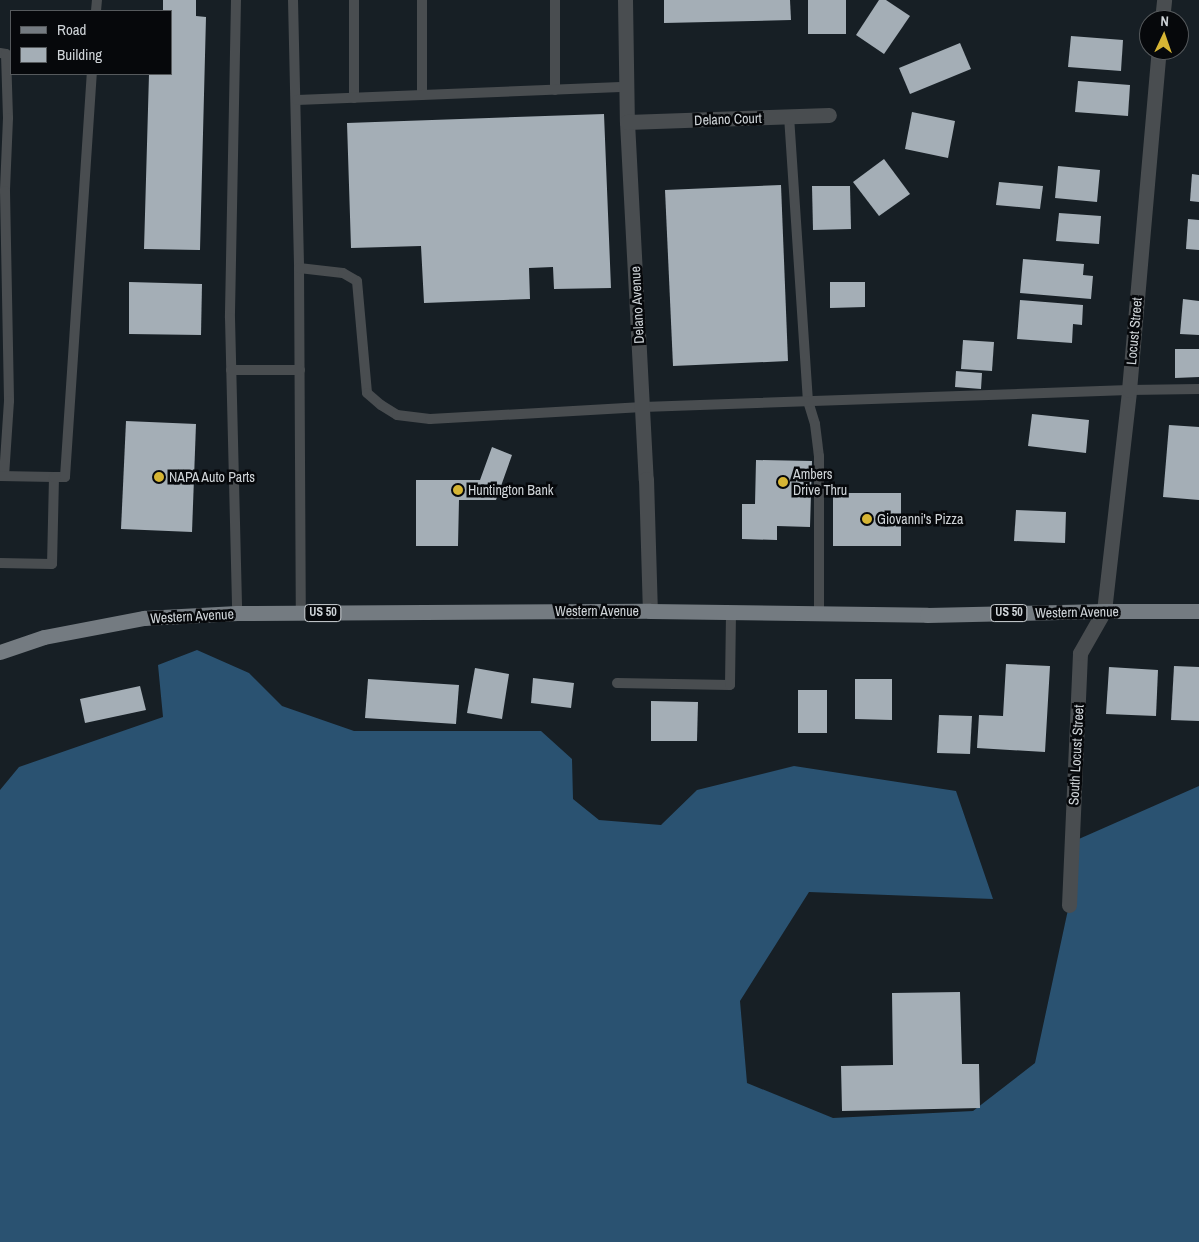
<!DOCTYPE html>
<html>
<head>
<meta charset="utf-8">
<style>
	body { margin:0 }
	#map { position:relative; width:1199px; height:1242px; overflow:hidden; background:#171f25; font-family:"Archivo Narrow",sans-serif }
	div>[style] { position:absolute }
	.forest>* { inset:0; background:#2a5271 }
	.building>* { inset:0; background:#a4aeb6 }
	.lane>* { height:10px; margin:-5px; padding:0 5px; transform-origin:5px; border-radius:5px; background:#494d50 }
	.street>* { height:15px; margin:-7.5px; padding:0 7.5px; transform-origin:7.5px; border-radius:7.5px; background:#494d50 }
	.primary>* { height:15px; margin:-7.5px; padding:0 7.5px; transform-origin:7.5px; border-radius:7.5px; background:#747b81 }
	.dots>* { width:14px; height:14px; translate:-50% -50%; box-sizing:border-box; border:2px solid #06080b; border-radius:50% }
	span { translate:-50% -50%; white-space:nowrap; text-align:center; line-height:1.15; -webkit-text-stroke:5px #06080b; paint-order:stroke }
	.shield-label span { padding:1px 4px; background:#06080b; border:1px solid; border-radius:4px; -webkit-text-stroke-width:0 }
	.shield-label { font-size:12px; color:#cfd4d8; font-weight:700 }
	.street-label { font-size:14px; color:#cfd4d8 }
	.poi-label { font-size:14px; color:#cfd4d8 }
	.left { translate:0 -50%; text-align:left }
	.legend { position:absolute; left:10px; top:10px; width:162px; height:65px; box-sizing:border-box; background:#06080b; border:1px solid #565a5d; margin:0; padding:6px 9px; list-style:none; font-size:15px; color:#cfd4d8 }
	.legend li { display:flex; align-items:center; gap:10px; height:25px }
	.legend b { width:25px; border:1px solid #565a5d }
	.north { position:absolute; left:1139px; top:10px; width:50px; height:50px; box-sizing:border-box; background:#06080b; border:1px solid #565a5d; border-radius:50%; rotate:3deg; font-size:14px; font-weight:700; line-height:20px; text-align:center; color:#cfd4d8 }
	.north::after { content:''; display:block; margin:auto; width:18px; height:22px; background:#d6b534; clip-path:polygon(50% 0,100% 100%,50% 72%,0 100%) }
</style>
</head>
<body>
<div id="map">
	<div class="forest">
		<div style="clip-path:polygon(197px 650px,249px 673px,282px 706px,354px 731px,541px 731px,572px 759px,573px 799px,599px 820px,661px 825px,697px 790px,794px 766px,956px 791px,993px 899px,809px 892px,740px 1001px,747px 1083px,833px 1118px,973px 1111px,1035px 1063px,1069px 905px,1072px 842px,1199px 786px,1199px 1242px,0 1242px,0 790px,19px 767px,163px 717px,158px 665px)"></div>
	</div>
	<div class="building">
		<div style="clip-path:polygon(163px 0,196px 0,196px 16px,206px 17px,200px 250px,144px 249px,149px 74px,171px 74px,171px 11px,163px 11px)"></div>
		<div style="clip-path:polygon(664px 0,790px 0,791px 20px,664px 23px)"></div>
		<div style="clip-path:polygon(808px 0,846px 0,846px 34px,808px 34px)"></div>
		<div style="clip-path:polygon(879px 0,886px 0,910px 16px,884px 54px,856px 35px)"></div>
		<div style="clip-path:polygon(1071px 36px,1123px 40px,1121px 71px,1068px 67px)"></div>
		<div style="clip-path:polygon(960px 43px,971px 69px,910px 94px,899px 68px)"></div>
		<div style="clip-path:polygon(1078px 81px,1130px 85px,1128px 116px,1075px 112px)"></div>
		<div style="clip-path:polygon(912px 112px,955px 121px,948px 158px,905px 149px)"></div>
		<div style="clip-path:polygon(604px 114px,611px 288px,554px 289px,553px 267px,529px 268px,530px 299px,424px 303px,421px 246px,351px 248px,347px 123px)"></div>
		<div style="clip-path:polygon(884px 159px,910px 194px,879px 216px,853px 182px)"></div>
		<div style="clip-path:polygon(1058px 166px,1100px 170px,1097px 202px,1055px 198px)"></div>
		<div style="clip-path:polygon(1192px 174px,1199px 175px,1199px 202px,1190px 201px)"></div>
		<div style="clip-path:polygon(999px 182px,1043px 186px,1040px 209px,996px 205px)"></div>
		<div style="clip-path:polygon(781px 185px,788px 361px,673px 366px,665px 190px)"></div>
		<div style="clip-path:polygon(812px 186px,850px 186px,851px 229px,813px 230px)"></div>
		<div style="clip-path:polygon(1059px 213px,1101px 216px,1099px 244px,1056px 241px)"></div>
		<div style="clip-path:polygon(1188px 219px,1199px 220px,1199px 250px,1186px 249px)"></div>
		<div style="clip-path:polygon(1023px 259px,1084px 264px,1083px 275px,1093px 276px,1091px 299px,1020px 293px)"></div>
		<div style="clip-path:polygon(129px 282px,202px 284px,201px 335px,129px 334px)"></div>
		<div style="clip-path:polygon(830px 282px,865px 282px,865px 307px,830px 308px)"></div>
		<div style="clip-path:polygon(1183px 299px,1199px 301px,1199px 335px,1180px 334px)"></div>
		<div style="clip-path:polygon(1020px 300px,1083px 305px,1082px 325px,1073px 324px,1072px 343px,1017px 339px)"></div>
		<div style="clip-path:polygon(963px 340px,994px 342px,992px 371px,961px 369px)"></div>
		<div style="clip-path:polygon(1175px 349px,1199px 349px,1199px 377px,1175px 378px)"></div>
		<div style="clip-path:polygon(956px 371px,982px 373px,981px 389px,955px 387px)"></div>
		<div style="clip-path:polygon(1032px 414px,1089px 420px,1086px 453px,1028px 446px)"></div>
		<div style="clip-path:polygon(126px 421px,196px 424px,192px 532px,121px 529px)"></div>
		<div style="clip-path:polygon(1169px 425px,1199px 427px,1199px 500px,1163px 497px)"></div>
		<div style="clip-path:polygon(492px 447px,512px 455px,496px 500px,459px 500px,458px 546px,416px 546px,416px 480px,480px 480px)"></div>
		<div style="clip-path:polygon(756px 460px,812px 461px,810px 527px,777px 526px,777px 540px,742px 539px,742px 504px,755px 504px)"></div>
		<div style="clip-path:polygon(833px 493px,901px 493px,901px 546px,833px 546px)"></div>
		<div style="clip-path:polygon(1016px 510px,1066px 512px,1065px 543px,1014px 541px)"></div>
		<div style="clip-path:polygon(1006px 664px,1050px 666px,1045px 752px,977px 748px,979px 715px,1003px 716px)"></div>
		<div style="clip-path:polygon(1174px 666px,1199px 667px,1199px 721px,1171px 720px)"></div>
		<div style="clip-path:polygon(1109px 667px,1158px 670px,1156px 716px,1106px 714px)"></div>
		<div style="clip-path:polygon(475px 668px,509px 674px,502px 719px,467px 713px)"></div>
		<div style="clip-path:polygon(533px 678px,574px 683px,571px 708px,531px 703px)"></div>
		<div style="clip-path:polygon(368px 679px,459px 685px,456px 724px,365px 718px)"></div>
		<div style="clip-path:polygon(855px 679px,892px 679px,892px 720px,855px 719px)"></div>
		<div style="clip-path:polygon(140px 686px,146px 710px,85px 723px,80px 699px)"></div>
		<div style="clip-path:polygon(798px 690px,827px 690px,827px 733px,798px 733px)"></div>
		<div style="clip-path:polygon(651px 701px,698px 702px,697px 741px,651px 741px)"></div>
		<div style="clip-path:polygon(939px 715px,972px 716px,970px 754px,937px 753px)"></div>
		<div style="clip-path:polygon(960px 992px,962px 1064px,979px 1064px,980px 1108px,842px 1111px,841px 1066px,893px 1065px,892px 993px)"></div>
	</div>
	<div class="lane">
		<div style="left:236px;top:0;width:318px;rotate:91.1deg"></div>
		<div style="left:230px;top:318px;width:295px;rotate:88.6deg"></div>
		<div style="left:293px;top:0;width:268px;rotate:88.7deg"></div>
		<div style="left:299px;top:268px;width:345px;rotate:89.7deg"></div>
		<div style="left:354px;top:0;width:98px;rotate:90deg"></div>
		<div style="left:555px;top:0;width:90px;rotate:90deg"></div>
		<div style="left:96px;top:11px;width:11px;rotate:-85deg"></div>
		<div style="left:0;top:53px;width:6px;rotate:9deg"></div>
		<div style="left:6px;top:54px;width:64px;rotate:88.2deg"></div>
		<div style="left:8px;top:118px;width:73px;rotate:92.4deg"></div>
		<div style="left:5px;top:191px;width:210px;rotate:88.9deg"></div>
		<div style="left:9px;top:401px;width:75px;rotate:93.8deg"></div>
		<div style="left:422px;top:95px;width:95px;rotate:-90deg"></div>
		<div style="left:297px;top:100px;width:330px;rotate:-2.3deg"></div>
		<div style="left:789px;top:116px;width:286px;rotate:86.2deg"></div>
		<div style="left:808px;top:401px;width:24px;rotate:73deg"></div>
		<div style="left:815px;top:424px;width:32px;rotate:83deg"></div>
		<div style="left:819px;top:456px;width:157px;rotate:90deg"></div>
		<div style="left:299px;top:268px;width:44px;rotate:6.5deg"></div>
		<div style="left:343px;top:273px;width:16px;rotate:30deg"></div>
		<div style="left:357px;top:281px;width:112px;rotate:84.9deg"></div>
		<div style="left:367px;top:393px;width:18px;rotate:41deg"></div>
		<div style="left:381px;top:405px;width:19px;rotate:32deg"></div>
		<div style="left:397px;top:415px;width:33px;rotate:7deg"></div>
		<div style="left:430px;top:419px;width:213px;rotate:-3.2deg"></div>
		<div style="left:643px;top:407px;width:486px;rotate:-2deg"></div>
		<div style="left:1129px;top:390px;width:70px;rotate:-0.8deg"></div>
		<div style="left:231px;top:370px;width:69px"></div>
		<div style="left:0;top:476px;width:54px;rotate:1.1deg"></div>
		<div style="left:54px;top:477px;width:87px;rotate:91.3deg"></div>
		<div style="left:52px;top:564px;width:52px;rotate:-178.9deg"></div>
		<div style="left:54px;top:477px;width:11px"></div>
		<div style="left:65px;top:477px;width:404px;rotate:-86.2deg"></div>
		<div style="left:617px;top:683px;width:113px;rotate:1deg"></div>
		<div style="left:730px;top:685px;width:74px;rotate:-89.2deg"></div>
	</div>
	<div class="street">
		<div style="left:625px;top:0;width:122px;rotate:89.1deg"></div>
		<div style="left:627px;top:122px;width:358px;rotate:87deg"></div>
		<div style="left:646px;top:479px;width:132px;rotate:88.3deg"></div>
		<div style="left:1162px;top:20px;width:20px;rotate:-84deg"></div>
		<div style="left:627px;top:122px;width:202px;rotate:-2deg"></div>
		<div style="left:1069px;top:905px;width:252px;rotate:-87.5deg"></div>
		<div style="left:1080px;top:653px;width:48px;rotate:-60.3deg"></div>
		<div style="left:1104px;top:611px;width:222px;rotate:-83.5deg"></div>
		<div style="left:1129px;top:390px;width:341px;rotate:-85deg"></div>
	</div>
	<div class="primary">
		<div style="left:0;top:652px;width:46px;rotate:-18.8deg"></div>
		<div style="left:44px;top:637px;width:102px;rotate:-10.8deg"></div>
		<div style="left:144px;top:618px;width:93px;rotate:-3.1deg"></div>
		<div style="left:237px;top:613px;width:413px;rotate:-0.3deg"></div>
		<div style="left:650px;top:611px;width:277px;rotate:0.8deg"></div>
		<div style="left:927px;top:615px;width:177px;rotate:-1.3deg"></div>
		<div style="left:1104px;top:611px;width:95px"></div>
	</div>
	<div class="dots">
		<div style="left:159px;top:477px;background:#d6b534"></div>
		<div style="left:783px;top:482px;background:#d6b534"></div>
		<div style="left:458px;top:490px;background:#d6b534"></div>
		<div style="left:867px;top:519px;background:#d6b534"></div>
	</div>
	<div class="shield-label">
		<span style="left:323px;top:613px">US 50</span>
		<span style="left:1009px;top:613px">US 50</span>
	</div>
	<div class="street-label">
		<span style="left:728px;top:119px;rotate:-2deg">Delano Court</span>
		<span style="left:637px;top:305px;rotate:-93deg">Delano Avenue</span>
		<span style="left:1134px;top:331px;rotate:-85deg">Locust Street</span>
		<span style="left:597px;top:611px">Western Avenue</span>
		<span style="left:1077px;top:612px;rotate:-1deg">Western Avenue</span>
		<span style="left:192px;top:616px;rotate:-3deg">Western Avenue</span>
		<span style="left:1076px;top:755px;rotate:-87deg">South Locust Street</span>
	</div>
	<div class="poi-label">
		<span class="left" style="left:793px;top:482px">Ambers<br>Drive Thru</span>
		<span class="left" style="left:169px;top:477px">NAPA Auto Parts</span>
		<span class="left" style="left:468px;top:490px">Huntington Bank</span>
		<span class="left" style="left:877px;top:519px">Giovanni's Pizza</span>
	</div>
	<ul class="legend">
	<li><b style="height:6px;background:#747b81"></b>Road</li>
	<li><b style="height:14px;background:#a4aeb6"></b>Building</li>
	</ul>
	<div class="north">N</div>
</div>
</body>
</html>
